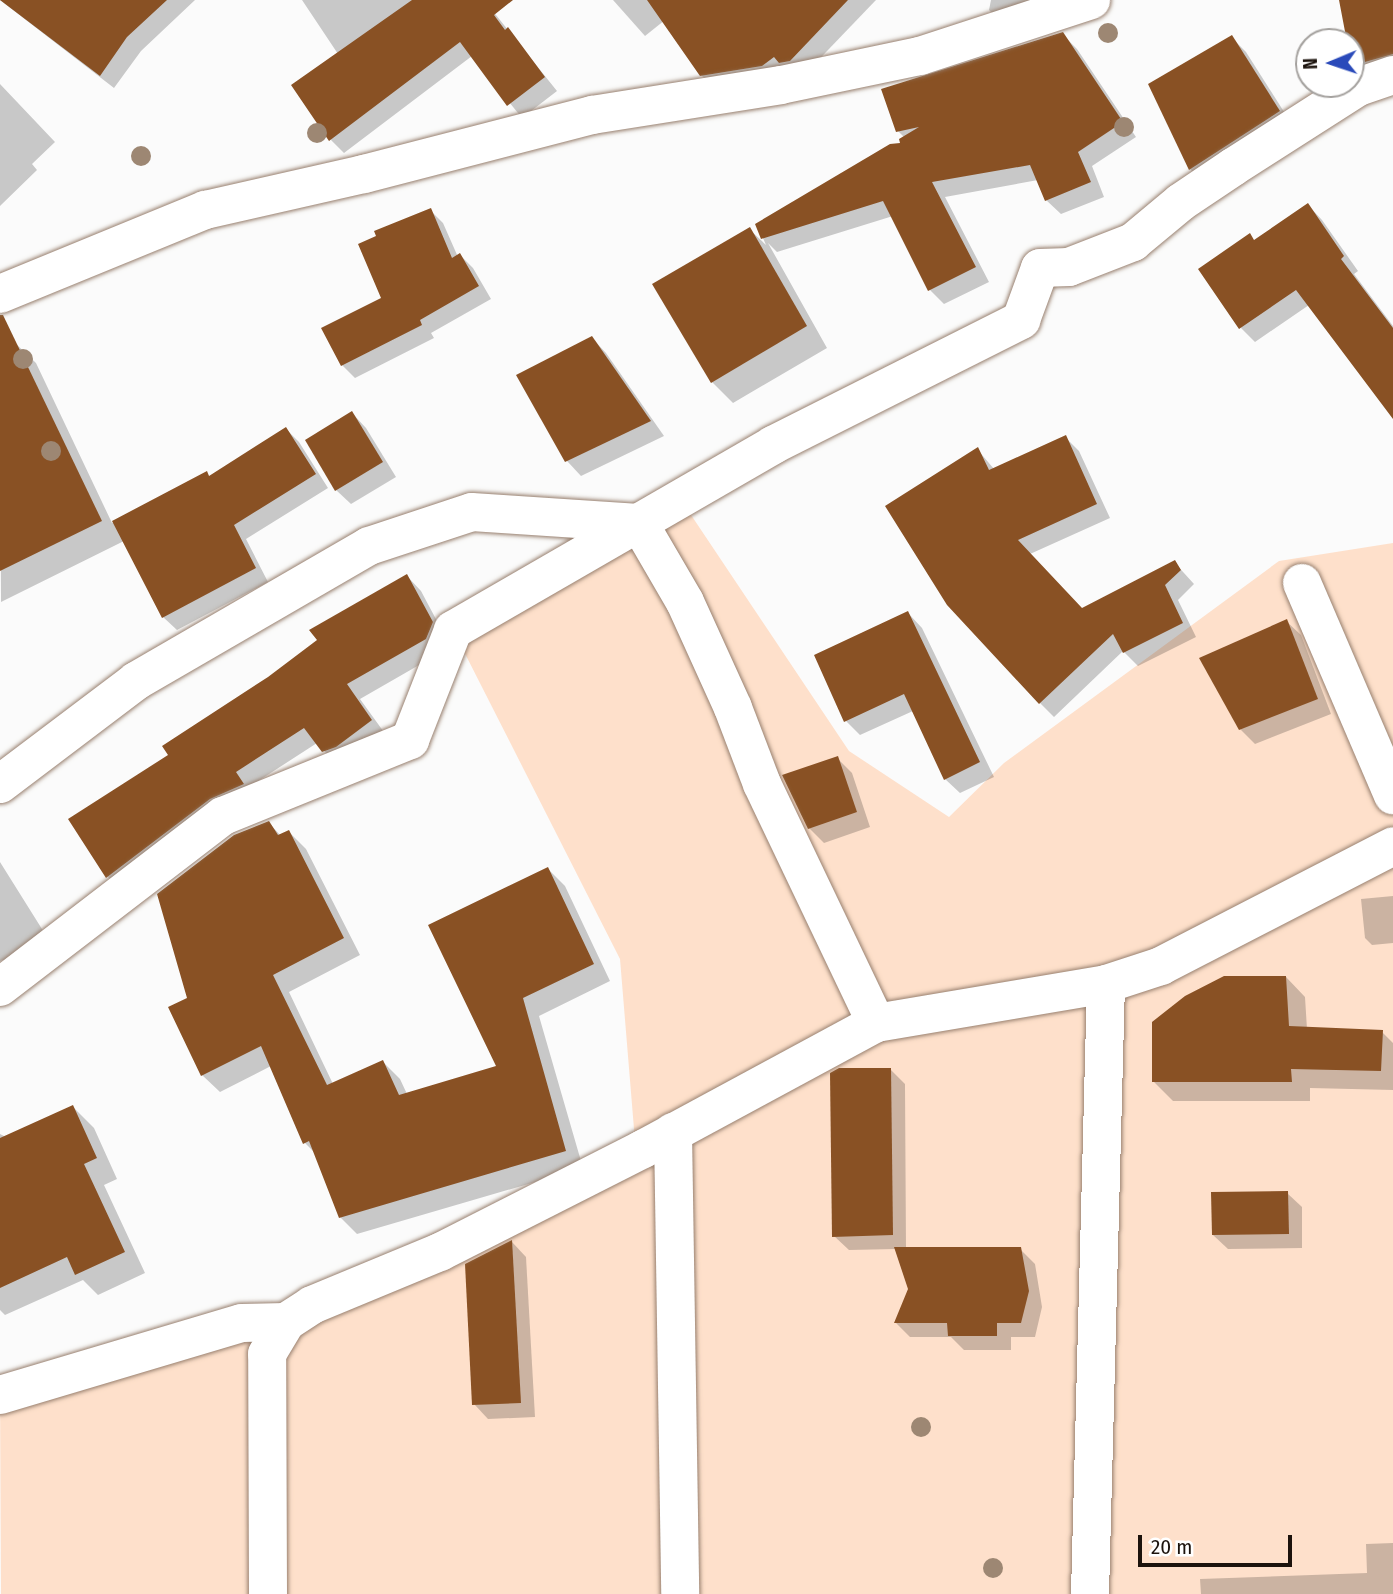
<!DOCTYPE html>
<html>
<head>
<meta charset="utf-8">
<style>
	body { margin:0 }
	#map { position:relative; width:1393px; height:1594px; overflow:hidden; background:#fbfbfb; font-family:"Fira Sans Condensed",sans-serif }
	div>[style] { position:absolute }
	.green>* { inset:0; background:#fee0cb }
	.shadow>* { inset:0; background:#0003 }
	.building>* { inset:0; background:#895124 }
	.roads { filter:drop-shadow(0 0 2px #98806f) drop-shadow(0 0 2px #98806f) }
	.minor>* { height:38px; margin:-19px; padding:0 19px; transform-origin:19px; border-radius:19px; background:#fff }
	.trees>* { width:20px; height:20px; margin:-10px; border-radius:50%; background:#9d8773 }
	span { translate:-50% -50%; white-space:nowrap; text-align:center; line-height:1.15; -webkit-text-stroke:7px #fff; paint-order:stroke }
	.north { position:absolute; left:1295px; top:28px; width:70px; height:70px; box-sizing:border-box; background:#fff; border:2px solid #a4a19e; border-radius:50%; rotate:268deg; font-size:19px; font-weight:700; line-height:28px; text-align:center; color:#1c130d }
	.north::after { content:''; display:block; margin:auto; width:24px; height:32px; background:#2a4aba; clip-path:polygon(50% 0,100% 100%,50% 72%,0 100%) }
	.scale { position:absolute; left:1138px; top:1535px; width:154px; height:32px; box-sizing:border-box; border:4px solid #1c130d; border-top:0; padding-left:9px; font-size:21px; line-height:24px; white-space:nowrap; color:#1c130d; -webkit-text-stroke:5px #fff; paint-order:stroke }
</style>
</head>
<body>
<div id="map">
	<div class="green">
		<div style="clip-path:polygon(679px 497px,849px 751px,949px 817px,1004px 763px,1279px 561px,1393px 543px,1393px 1594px,1px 1594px,0 1389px,241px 1320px,431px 1243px,635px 1141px,620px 959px,453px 630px)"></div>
	</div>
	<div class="shadow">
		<div style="clip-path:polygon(0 0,195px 0,141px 51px,114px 88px)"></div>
		<div style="clip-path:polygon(302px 0,484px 0,557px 91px,522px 118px,472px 56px,344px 153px,331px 140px,338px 54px)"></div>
		<div style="clip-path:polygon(613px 0,673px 0,680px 8px,645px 36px)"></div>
		<div style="clip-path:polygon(758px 0,876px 0,804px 75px,716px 89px,701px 75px)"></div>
		<div style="clip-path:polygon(991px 0,1050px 0,1004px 24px,989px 10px)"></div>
		<div style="clip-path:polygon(1340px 0,1393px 0,1393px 71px,1367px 79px,1353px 65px)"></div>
		<div style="clip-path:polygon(1062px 34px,1077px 49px,1136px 137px,1092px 166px,1104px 197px,1061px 214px,1046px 200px,1038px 180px,945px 197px,989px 282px,944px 304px,930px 290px,893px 216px,777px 252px,768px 243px,827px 348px,733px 403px,712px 382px,749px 229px,766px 245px,757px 224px,903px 144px,905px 138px,898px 131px)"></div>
		<div style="clip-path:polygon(1231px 37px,1246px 52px,1293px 126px,1205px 184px,1190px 169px,1150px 85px)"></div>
		<div style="clip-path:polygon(0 84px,55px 142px,32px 164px,37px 170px,0 206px)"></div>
		<div style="clip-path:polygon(1308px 205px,1322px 220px,1358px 271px,1354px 274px,1393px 326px,1393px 416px,1309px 305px,1255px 342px,1241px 328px,1255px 241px)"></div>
		<div style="clip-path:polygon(430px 210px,443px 223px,458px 257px,460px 255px,473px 268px,491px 299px,431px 333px,434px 338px,355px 378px,342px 365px,383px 299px)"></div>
		<div style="clip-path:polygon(592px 338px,606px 353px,664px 436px,581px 476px,567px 461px,518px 376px)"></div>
		<div style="clip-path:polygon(14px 342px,36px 363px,112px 523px,207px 474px,211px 478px,286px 429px,299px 442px,328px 488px,246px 539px,268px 582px,177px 630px,163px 617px,124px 541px,1px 602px,0 349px)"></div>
		<div style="clip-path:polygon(352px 413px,366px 428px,396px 477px,351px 504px,336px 490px)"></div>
		<div style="clip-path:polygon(1065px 437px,1079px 451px,1110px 518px,1030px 554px,1082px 610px,1174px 562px,1194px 584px,1178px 600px,1196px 637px,1138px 666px,1123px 651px,1054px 717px,1040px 703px,977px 449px,994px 469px)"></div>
		<div style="clip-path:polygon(407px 576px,421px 591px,446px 638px,440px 653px,360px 699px,386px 735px,338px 766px,317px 743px,249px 787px,122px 891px,108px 877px,70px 819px,171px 755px)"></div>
		<div style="clip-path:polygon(908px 613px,922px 628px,994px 777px,960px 793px,945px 779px,913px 711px,860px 735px,846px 721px)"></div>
		<div style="clip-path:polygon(1286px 621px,1301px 635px,1331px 714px,1255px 744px,1240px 729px)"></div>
		<div style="clip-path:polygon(837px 758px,852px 773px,870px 827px,824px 843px,809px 828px)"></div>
		<div style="clip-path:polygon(269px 823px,281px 836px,289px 832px,306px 849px,360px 955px,289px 992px,333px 1084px,383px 1062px,400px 1079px,407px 1094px,498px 1067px,548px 869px,565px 886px,610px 981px,539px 1016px,583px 1168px,357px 1234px,340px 1217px,316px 1154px,305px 1143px,271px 1066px,220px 1092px,202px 1075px,189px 999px)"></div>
		<div style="clip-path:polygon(0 862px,52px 945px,15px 971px,3px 960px,0 961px)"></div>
		<div style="clip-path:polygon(1393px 896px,1393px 943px,1372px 945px,1365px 938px,1361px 899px)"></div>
		<div style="clip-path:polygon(1286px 977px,1305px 997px,1307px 1029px,1382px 1032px,1393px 1043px,1393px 1090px,1310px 1088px,1310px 1101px,1173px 1101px,1154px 1082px)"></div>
		<div style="clip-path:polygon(890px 1069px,905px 1084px,906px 1249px,1020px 1249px,1035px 1264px,1042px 1307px,1035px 1337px,1011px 1337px,1011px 1350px,964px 1350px,951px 1337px,910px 1337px,896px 1323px,910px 1290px,896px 1249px,849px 1250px,834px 1236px)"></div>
		<div style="clip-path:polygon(73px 1107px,94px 1128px,117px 1179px,104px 1185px,145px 1273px,98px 1295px,83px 1280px,5px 1315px,0 1310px,0 1134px,6px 1137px)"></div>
		<div style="clip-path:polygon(1287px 1193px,1302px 1207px,1302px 1248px,1228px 1249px,1213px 1235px)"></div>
		<div style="clip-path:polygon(512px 1242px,526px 1257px,535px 1417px,488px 1419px,474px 1404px)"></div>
		<div style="clip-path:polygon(1393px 1543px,1393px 1594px,1201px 1594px,1200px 1579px,1367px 1573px,1366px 1544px)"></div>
	</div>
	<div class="building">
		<div style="clip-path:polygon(0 0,167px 0,127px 37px,100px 76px)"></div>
		<div style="clip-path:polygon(412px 0,513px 0,494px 15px,505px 30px,508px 27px,545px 77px,507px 106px,460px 42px,329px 141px,291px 85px)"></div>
		<div style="clip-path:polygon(647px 0,848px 0,790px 61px,779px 63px,774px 57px,762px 66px,700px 76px)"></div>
		<div style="clip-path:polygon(1339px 0,1393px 0,1393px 54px,1351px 66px,1351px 42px,1347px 42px)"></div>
		<div style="clip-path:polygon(1063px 32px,1123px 122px,1078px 152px,1091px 182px,1045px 201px,1030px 165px,932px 182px,976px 267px,928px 291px,883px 201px,761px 239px,755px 224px,890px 144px,900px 143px,899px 139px,919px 127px,896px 132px,881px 89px)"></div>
		<div style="clip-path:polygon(1232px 35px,1280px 111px,1189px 170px,1148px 84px)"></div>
		<div style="clip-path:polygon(1308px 203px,1344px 256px,1341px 259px,1393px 328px,1393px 419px,1296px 290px,1239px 329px,1198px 269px,1250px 233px,1254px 240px)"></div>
		<div style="clip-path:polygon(431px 208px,452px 258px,460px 253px,479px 286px,420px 320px,422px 325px,341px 366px,321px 328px,381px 298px,358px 244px,376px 236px,374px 231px)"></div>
		<div style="clip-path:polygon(750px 227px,807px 326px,711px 383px,652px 284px)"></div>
		<div style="clip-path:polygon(0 315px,3px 315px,102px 521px,0 571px)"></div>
		<div style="clip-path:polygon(592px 336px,651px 421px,565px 462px,516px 375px)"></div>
		<div style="clip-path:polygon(352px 411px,383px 462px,335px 491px,305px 440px)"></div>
		<div style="clip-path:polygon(286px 427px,316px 474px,234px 525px,256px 568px,162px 618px,112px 521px,207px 471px,209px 476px)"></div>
		<div style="clip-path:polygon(1066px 435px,1097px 504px,1018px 540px,1082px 608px,1175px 560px,1181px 570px,1165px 585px,1183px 623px,1123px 653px,1113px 634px,1039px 704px,947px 605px,885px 506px,978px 447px,989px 470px)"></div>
		<div style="clip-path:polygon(407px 574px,433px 622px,426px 639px,347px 684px,372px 720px,336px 747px,322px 752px,304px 728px,236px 772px,244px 784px,210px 799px,106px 878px,68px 819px,168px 755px,162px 746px,268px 677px,317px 640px,309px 630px)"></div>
		<div style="clip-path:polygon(908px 611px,980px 762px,944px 780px,904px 694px,844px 722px,814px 655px)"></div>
		<div style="clip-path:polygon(1287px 619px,1318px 699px,1239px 730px,1199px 658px)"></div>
		<div style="clip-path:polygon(838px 756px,857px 812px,808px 829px,782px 775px)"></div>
		<div style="clip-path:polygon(269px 821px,278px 835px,289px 830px,344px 938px,273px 975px,327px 1085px,383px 1060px,399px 1095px,496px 1066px,428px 925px,548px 867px,594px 964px,523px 998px,566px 1151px,339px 1218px,309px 1141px,303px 1144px,261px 1046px,201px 1076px,168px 1007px,187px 998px,157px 894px,234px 835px)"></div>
		<div style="clip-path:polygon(1224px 976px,1286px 976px,1289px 1026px,1383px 1030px,1381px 1071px,1291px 1069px,1292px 1082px,1152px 1082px,1152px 1022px,1185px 996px)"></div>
		<div style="clip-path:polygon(839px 1068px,891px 1068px,893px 1235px,832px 1237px,830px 1073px)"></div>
		<div style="clip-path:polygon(73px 1105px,97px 1158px,84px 1164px,125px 1252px,75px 1275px,67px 1257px,0 1288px,0 1138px)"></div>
		<div style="clip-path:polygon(1288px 1191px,1289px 1234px,1212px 1235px,1211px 1192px)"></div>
		<div style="clip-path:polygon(512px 1240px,521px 1403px,472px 1405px,465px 1264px)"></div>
		<div style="clip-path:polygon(894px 1247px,1021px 1247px,1029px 1291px,1021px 1323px,997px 1323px,997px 1336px,948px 1336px,947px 1323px,894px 1323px,908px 1289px)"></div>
	</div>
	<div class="roads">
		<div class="minor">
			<div style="left:0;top:294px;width:222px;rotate:-22.3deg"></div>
			<div style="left:205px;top:210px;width:163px;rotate:-12.8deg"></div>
			<div style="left:364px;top:174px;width:236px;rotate:-14.5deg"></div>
			<div style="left:592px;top:115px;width:191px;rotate:-9deg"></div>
			<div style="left:781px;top:85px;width:142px;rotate:-11.8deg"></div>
			<div style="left:920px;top:56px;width:180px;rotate:-18.1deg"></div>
			<div style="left:1302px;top:583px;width:231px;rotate:66.8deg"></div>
			<div style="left:0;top:784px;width:171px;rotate:-37.1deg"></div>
			<div style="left:136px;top:681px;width:269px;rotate:-30.1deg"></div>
			<div style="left:369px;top:546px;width:108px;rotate:-18.3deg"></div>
			<div style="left:472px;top:512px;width:167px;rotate:3.8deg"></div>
			<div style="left:639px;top:523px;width:91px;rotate:59.8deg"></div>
			<div style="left:685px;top:602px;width:116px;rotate:65.6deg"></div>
			<div style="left:733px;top:708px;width:81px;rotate:69.1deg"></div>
			<div style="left:762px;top:784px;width:265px;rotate:64.5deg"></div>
			<div style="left:0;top:987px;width:281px;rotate:-37.5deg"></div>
			<div style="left:223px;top:816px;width:202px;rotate:-22.1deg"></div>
			<div style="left:410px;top:740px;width:118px;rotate:-68.6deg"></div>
			<div style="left:453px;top:630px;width:370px;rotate:-30deg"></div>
			<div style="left:773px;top:445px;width:278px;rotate:-26.7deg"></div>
			<div style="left:1021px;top:320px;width:55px;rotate:-69.9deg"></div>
			<div style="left:1040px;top:268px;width:29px;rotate:-2deg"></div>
			<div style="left:1069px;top:267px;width:69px;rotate:-21.3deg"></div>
			<div style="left:1133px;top:242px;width:62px;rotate:-39.8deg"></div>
			<div style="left:1181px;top:202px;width:63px;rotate:-33.9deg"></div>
			<div style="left:1233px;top:167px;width:148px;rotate:-32.6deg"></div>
			<div style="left:1358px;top:87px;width:37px;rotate:-19deg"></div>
			<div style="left:673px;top:1132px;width:462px;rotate:89.1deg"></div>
			<div style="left:0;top:1395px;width:252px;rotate:-16.6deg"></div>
			<div style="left:242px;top:1323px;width:44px;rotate:-1.3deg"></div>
			<div style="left:268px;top:1594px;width:240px;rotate:-90.2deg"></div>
			<div style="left:267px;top:1354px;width:37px;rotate:-59deg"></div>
			<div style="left:286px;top:1322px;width:31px;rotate:-33deg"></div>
			<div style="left:312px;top:1305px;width:139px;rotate:-22.5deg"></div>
			<div style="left:440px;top:1252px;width:228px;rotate:-26.9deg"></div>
			<div style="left:643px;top:1149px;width:265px;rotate:-28.4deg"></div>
			<div style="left:876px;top:1023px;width:233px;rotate:-9.6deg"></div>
			<div style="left:1106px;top:984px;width:58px;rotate:-18.1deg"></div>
			<div style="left:1161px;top:966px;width:261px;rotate:-27.3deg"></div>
			<div style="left:1090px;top:1594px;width:610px;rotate:-88.5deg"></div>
		</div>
	</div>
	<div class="trees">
		<div style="left:1108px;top:33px"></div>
		<div style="left:1124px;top:127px"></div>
		<div style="left:317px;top:133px"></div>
		<div style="left:141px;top:156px"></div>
		<div style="left:23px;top:359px"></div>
		<div style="left:51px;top:451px"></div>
		<div style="left:921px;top:1427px"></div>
		<div style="left:993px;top:1568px"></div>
	</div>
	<div class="north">N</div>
	<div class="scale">20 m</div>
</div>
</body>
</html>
